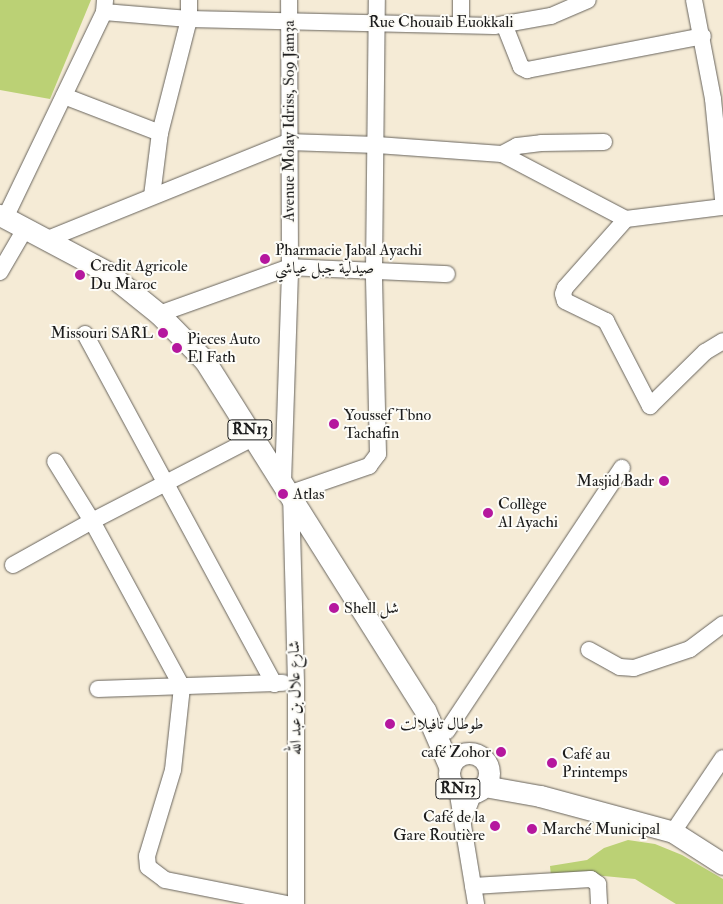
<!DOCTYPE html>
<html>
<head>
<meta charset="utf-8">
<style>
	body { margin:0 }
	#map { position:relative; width:723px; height:904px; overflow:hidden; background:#f5ebd6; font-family:"IM FELL Double Pica",Amiri,serif }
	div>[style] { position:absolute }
	.green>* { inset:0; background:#bbd175 }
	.roads { filter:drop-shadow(0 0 1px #68645d) drop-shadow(0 0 1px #68645d) }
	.minor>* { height:16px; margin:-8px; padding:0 8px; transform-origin:8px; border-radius:8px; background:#fff }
	.major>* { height:21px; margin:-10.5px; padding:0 10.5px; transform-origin:10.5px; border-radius:10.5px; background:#fff }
	.major>.ring { margin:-10.5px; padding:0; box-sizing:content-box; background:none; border:21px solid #fff; border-radius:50% }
	.dots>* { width:14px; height:14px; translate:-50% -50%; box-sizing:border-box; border:2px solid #fdfcf7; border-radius:50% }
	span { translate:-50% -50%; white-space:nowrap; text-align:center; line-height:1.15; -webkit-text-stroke:4px #fdfcf7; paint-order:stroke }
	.shield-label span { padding:1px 4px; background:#fdfcf7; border:1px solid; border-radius:4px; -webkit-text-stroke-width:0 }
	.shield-label { font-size:15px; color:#1c1c1c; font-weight:700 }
	.street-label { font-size:16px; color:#1c1c1c }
	.poi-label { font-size:16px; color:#1c1c1c }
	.left { translate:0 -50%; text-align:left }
	.right { translate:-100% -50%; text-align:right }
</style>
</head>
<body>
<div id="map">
	<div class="green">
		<div style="clip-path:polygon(0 0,91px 0,50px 99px,0 90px)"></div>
		<div style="clip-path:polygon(628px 840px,655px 844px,682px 855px,723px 879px,723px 904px,676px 904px,635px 879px,583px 874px,551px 876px,550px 866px,587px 860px,604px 848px)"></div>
	</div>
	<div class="roads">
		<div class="minor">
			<div style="left:461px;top:0;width:25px;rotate:90deg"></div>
			<div style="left:694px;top:0;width:101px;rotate:79.1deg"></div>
			<div style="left:713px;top:99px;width:101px;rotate:84.3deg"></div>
			<div style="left:104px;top:12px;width:85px;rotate:4.7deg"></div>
			<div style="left:189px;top:19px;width:305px;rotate:1.3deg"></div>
			<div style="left:494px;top:26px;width:58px;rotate:-10deg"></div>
			<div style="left:551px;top:16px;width:40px;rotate:-23.4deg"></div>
			<div style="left:504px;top:24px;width:46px;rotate:68.4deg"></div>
			<div style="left:521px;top:67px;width:7px;rotate:27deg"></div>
			<div style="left:527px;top:70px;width:179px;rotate:-10.9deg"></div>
			<div style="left:64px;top:96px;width:103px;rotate:21.1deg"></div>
			<div style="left:502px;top:154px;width:17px;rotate:-28deg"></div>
			<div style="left:517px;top:146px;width:24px;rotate:-7deg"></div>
			<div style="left:541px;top:143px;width:63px;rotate:-0.9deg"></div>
			<div style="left:152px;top:196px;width:64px;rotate:-82.8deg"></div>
			<div style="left:160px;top:133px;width:118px;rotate:-75.7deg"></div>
			<div style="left:189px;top:19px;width:19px;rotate:-90deg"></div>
			<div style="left:5px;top:218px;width:229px;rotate:-64.3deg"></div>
			<div style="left:104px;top:12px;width:12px;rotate:-85deg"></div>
			<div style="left:626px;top:219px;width:92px;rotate:131.5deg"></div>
			<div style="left:565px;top:288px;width:6px;rotate:108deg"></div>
			<div style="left:563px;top:294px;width:7px;rotate:74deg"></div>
			<div style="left:565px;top:301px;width:46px;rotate:26deg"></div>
			<div style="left:606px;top:321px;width:96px;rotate:62.6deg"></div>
			<div style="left:650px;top:406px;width:77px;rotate:-44.5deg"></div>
			<div style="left:705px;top:352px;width:21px;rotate:-31deg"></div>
			<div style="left:48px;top:239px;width:259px;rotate:-22deg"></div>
			<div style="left:288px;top:142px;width:89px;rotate:1.9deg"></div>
			<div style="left:377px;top:145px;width:125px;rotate:4.1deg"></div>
			<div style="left:502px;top:154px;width:140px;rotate:27.7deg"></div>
			<div style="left:626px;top:219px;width:98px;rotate:-7.1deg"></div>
			<div style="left:0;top:272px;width:50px;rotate:-59.8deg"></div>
			<div style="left:159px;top:314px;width:139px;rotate:-19.7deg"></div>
			<div style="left:290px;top:267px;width:157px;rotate:2.6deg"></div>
			<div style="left:85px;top:334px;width:398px;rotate:61.6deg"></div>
			<div style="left:255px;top:437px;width:183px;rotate:152.7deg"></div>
			<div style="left:92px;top:521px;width:189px;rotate:61.5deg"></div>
			<div style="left:182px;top:687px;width:83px;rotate:96.2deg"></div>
			<div style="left:173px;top:770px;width:90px;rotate:106.8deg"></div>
			<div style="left:147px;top:856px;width:11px;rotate:85deg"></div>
			<div style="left:148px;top:867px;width:21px;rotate:37deg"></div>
			<div style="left:165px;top:880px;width:123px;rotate:11.2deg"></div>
			<div style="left:283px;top:483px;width:216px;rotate:-88.1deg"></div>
			<div style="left:290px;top:267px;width:267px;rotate:-90.2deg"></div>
			<div style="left:13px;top:565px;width:90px;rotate:-29.1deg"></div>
			<div style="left:92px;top:521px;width:70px;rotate:-121.7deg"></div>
			<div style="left:589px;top:650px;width:35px;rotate:29deg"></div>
			<div style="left:620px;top:667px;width:14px;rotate:4deg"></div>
			<div style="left:634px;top:668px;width:59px;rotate:-18.7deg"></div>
			<div style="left:690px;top:649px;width:41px;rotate:-37.1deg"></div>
			<div style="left:98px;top:689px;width:185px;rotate:-1.9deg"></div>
			<div style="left:447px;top:731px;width:316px;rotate:-56.4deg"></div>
			<div style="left:457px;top:789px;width:117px;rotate:80.6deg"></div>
			<div style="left:463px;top:821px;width:31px;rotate:-69deg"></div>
			<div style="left:673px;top:832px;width:89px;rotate:-56deg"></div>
			<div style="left:473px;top:886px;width:118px;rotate:-3.4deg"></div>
			<div style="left:591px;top:879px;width:9px;rotate:36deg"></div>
			<div style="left:598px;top:884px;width:20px;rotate:87deg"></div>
			<div style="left:296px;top:904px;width:221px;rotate:-90deg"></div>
			<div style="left:296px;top:683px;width:190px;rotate:-91.5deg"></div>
			<div style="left:291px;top:493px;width:83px;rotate:-19.1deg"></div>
			<div style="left:369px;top:466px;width:15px;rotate:-53deg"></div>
			<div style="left:378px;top:454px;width:183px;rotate:-91.3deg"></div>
			<div style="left:374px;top:271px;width:271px;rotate:-89.4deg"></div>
		</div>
		<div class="major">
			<div style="left:0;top:215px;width:121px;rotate:28deg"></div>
			<div style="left:107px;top:272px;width:67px;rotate:38.9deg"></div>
			<div style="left:159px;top:314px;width:66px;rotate:45.6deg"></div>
			<div style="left:205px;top:361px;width:413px;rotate:57.8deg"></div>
			<div style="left:425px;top:710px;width:63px;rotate:66.7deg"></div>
			<div class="ring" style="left:449px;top:753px;width:19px;height:19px"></div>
			<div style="left:484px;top:786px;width:57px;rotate:10.1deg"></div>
			<div style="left:540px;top:796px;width:138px;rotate:15.1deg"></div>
			<div style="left:673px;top:832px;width:59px;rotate:32.6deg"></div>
		</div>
	</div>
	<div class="dots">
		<div style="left:265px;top:259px;background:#b5179e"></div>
		<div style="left:80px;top:275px;background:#b5179e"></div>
		<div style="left:163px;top:333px;background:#b5179e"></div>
		<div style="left:177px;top:348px;background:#b5179e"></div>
		<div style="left:334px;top:424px;background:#b5179e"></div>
		<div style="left:664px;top:481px;background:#b5179e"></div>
		<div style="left:283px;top:494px;background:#b5179e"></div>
		<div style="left:488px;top:513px;background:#b5179e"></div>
		<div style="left:334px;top:608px;background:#b5179e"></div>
		<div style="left:390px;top:724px;background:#b5179e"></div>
		<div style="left:501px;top:752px;background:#b5179e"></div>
		<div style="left:552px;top:763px;background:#b5179e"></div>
		<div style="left:495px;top:826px;background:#b5179e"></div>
		<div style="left:532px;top:829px;background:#b5179e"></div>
	</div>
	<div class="shield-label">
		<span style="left:250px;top:430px">RN13</span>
		<span style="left:458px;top:789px">RN13</span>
	</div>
	<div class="street-label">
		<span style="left:441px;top:22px">Rue Chouaib Euokkali</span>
		<span style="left:289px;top:121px;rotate:-90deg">Avenue Molay Idriss, So9 Jam3a</span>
		<span style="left:295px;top:698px;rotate:-91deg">شارع علال بن عبد الله</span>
	</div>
	<div class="poi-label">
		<span class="left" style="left:275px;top:259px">Pharmacie Jabal Ayachi<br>صيدلية جبل عياشي</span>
		<span class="left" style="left:90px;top:275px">Credit Agricole<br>Du Maroc</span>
		<span class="right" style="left:153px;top:333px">Missouri SARL</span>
		<span class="left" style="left:187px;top:348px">Pieces Auto<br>El Fath</span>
		<span class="left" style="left:344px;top:424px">Youssef Tbno<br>Tachafin</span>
		<span class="right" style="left:654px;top:481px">Masjid Badr</span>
		<span class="left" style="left:293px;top:494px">Atlas</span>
		<span class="left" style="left:498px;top:513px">Collège<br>Al Ayachi</span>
		<span class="left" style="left:344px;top:608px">Shell شل</span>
		<span class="left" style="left:400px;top:724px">طوطال تافيلالت</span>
		<span class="right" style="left:491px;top:752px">café Zohor</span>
		<span class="left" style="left:562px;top:763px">Café au<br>Printemps</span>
		<span class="right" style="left:485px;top:826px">Café de la<br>Gare Routière</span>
		<span class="left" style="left:542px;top:829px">Marché Municipal</span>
	</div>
</div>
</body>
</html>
